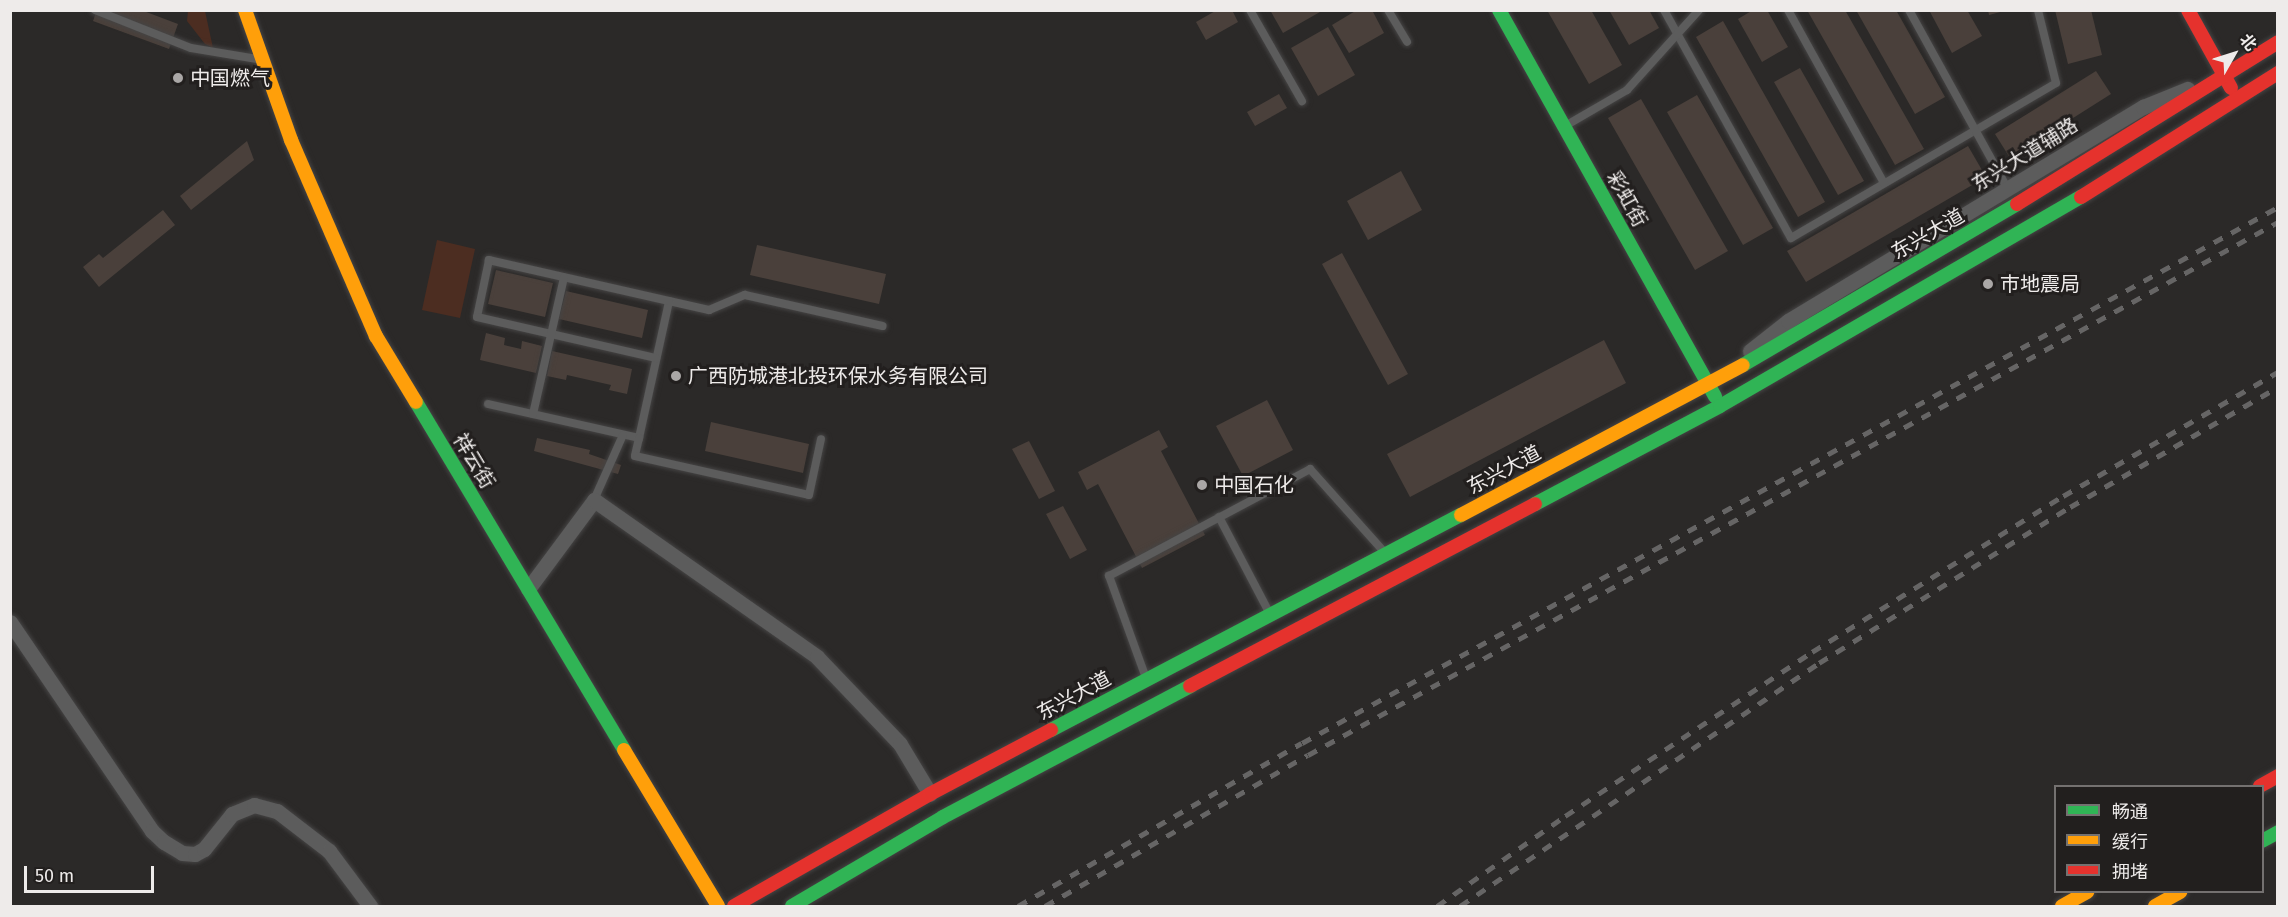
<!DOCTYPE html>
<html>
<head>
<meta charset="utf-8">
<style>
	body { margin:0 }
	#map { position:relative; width:2288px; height:917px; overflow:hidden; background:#2b2928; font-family:"Fira Sans","Noto Sans SC",sans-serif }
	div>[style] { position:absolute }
	.green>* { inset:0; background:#4c2d21 }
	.building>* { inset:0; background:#4a403b }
	.roads { filter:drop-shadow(0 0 2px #454444) drop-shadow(0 0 2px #454444) }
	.lane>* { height:8px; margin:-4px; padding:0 4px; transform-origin:4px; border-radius:4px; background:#5c5c5c }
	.street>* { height:15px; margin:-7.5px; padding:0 7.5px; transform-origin:7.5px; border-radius:7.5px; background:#5c5c5c }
	.fast>* { height:14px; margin:-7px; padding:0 7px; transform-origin:7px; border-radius:7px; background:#30b455 }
	.slow>* { height:14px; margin:-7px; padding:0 7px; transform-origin:7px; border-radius:7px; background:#ff9f0a }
	.jam>* { height:14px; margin:-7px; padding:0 7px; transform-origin:7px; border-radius:7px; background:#e5322d }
	.rail>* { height:4.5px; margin-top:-2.25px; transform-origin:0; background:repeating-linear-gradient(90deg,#666565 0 10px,transparent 0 20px) }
	.dots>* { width:16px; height:16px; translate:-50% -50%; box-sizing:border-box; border:3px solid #221f1e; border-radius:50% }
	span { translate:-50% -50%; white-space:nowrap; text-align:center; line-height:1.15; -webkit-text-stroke:6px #221f1e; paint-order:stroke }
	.poi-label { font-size:20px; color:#eeebea }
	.left { translate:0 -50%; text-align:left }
	.street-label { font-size:20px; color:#eeebea }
	.frame { position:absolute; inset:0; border:12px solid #eeebea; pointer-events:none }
	.legend { position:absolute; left:2054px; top:785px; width:210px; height:108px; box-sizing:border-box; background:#221f1e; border:2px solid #747170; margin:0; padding:8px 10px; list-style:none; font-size:18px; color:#eeebea }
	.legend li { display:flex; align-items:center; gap:12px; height:30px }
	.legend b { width:30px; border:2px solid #747170 }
	.north { position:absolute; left:2204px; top:24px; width:60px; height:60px; -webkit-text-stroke:4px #221f1e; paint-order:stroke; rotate:51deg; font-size:16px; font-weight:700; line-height:24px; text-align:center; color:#eeebea }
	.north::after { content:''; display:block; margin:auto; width:21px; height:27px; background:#eeebea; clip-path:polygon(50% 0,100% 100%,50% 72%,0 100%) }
	.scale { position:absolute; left:24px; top:866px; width:130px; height:27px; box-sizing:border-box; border:3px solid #eeebea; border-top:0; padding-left:8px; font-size:18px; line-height:21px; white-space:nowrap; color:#eeebea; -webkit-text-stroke:4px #221f1e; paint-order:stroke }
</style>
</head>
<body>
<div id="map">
	<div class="green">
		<div style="clip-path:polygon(188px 11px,205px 11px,213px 48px,205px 44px,187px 21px)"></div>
		<div style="clip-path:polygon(437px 240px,475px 249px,460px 318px,422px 310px)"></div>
	</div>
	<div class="building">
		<div style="clip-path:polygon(97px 10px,141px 10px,178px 24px,169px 49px,93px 21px)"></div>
		<div style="clip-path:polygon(1217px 10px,1232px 10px,1238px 22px,1206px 40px,1196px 22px)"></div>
		<div style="clip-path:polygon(1270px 10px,1318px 10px,1320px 12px,1283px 33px)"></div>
		<div style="clip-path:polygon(1357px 10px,1372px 10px,1384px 33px,1349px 53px,1332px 25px)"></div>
		<div style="clip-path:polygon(1547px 10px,1591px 10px,1622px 65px,1589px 84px)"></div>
		<div style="clip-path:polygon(1609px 10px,1649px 10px,1659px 28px,1629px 45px)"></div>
		<div style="clip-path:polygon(1753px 10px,1767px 10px,1788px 47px,1762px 62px,1738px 19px)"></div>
		<div style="clip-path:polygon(1807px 10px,1845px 10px,1924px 149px,1895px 165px)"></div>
		<div style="clip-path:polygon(1856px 10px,1896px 10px,1945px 97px,1915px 114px)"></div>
		<div style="clip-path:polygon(1929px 10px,1967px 10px,1982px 36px,1952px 53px)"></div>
		<div style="clip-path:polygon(1988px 10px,2004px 10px,2004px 11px,1989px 15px)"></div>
		<div style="clip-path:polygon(2055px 10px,2091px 10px,2102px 55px,2068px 64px)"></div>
		<div style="clip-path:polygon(1723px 21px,1825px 202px,1798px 217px,1696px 37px)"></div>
		<div style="clip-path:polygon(1328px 27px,1355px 75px,1318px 96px,1291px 48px)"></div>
		<div style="clip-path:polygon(1800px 68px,1864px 181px,1838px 195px,1774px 82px)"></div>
		<div style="clip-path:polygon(2096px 71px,2111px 94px,2010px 158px,1995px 134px)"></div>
		<div style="clip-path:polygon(1279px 94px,1287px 108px,1255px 126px,1247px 112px)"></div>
		<div style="clip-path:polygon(1697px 95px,1773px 228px,1743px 245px,1667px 112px)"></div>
		<div style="clip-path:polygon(1641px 99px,1728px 251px,1695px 270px,1608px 118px)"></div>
		<div style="clip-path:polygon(247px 141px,254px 160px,191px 210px,180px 196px)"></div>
		<div style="clip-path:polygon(1968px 146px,1986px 177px,1806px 282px,1787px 251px)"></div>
		<div style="clip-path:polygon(1401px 171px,1422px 210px,1368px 240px,1347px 201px)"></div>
		<div style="clip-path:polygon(163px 210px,175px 225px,99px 287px,83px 267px,99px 254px,103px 258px)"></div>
		<div style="clip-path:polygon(757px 245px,886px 274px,879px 304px,750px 275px)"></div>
		<div style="clip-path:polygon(1342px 253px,1408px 374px,1388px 385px,1322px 264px)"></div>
		<div style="clip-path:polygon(496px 270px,553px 283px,545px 317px,488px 304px)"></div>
		<div style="clip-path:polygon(566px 291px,648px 310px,642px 338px,559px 319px)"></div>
		<div style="clip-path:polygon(486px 333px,505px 338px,504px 345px,521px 349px,522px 341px,542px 346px,536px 373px,480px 360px)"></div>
		<div style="clip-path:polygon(1604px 340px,1626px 383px,1410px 497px,1387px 454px)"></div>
		<div style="clip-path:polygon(552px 351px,632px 369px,627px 394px,609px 390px,611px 385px,567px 375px,566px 380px,547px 376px)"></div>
		<div style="clip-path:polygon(1267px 400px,1293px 450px,1243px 476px,1216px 426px)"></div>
		<div style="clip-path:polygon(711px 422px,809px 444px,803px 473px,705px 451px)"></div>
		<div style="clip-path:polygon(1159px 430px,1168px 447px,1161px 451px,1205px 535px,1142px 568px,1098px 484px,1087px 490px,1078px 472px)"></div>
		<div style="clip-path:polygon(537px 438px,590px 450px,589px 454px,621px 465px,618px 474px,534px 451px)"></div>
		<div style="clip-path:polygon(1029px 441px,1055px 491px,1039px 499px,1012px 449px)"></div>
		<div style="clip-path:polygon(1063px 506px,1087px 550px,1070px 559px,1046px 514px)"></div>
	</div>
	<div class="roads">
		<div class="lane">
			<div style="left:95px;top:10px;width:103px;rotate:21.6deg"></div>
			<div style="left:191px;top:48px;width:67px;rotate:9.5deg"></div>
			<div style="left:1250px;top:10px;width:105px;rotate:60.3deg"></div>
			<div style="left:1388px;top:10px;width:37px;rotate:59deg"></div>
			<div style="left:1664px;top:10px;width:261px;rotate:60.9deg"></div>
			<div style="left:1791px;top:238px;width:307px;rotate:-30.3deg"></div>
			<div style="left:2056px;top:83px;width:75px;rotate:-103.9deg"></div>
			<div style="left:1788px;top:10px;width:198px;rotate:61deg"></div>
			<div style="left:1909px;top:10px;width:205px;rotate:61.1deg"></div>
			<div style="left:1565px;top:126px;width:72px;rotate:-30.1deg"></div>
			<div style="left:1627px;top:90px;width:108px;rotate:-48deg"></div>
			<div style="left:669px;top:301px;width:41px;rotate:12.7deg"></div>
			<div style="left:709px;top:310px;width:39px;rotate:-23deg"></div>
			<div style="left:745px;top:295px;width:141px;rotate:12.7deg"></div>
			<div style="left:488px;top:404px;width:155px;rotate:12.7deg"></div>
			<div style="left:639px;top:438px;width:140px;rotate:-77.6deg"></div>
			<div style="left:669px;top:301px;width:185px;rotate:-167.2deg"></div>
			<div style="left:489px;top:260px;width:58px;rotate:101.9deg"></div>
			<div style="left:477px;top:317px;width:184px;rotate:12.9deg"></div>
			<div style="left:533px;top:414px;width:140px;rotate:-77.2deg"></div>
			<div style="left:639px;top:438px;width:18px;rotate:103deg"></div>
			<div style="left:635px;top:456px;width:178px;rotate:12.6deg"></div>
			<div style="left:809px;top:495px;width:57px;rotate:-77.9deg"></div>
			<div style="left:594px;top:500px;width:71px;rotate:-66deg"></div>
			<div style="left:1219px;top:517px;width:110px;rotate:62.3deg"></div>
			<div style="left:1146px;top:678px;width:109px;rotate:-109.9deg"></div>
			<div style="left:1109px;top:576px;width:228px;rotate:-28deg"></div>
			<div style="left:1310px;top:469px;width:113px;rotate:48.2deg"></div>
		</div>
		<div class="street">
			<div style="left:1750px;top:351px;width:48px;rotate:-38.3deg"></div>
			<div style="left:1788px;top:321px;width:415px;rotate:-31.1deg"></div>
			<div style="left:2143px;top:107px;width:48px;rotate:-22.2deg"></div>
			<div style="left:528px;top:589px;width:111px;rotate:-53.4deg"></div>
			<div style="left:594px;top:500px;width:273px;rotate:35.1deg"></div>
			<div style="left:817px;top:657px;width:120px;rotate:46.3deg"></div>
			<div style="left:900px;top:744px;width:58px;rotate:59deg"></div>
			<div style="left:10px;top:622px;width:253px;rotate:55.8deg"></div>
			<div style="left:152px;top:831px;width:16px;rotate:43deg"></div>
			<div style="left:164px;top:842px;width:21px;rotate:31deg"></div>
			<div style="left:182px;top:853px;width:13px;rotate:4deg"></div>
			<div style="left:195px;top:854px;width:10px;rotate:-29deg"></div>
			<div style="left:204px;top:849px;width:45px;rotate:-51.3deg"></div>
			<div style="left:232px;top:814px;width:24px;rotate:-22deg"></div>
			<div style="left:254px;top:805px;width:24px;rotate:15deg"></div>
			<div style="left:277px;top:811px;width:66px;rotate:37.6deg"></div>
			<div style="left:329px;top:851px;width:69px;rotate:53.3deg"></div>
		</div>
		<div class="fast">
			<div style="left:1499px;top:10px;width:443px;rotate:60.8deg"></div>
			<div style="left:1743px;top:365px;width:318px;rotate:-30.4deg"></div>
			<div style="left:416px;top:402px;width:405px;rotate:59.1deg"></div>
			<div style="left:1535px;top:504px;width:209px;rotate:-27.9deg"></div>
			<div style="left:1720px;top:406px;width:417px;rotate:-30.1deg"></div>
			<div style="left:1051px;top:730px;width:463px;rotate:-27.7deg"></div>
			<div style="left:2262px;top:841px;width:18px;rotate:-29deg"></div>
			<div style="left:792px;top:906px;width:175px;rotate:-30.5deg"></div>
			<div style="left:943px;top:817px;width:280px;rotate:-27.9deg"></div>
		</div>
		<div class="slow">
			<div style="left:245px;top:10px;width:138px;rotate:70.5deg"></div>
			<div style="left:291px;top:140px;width:214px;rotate:66.6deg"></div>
			<div style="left:376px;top:336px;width:77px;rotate:58.8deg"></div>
			<div style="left:1461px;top:515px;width:319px;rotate:-28deg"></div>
			<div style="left:624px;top:750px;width:182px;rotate:58.9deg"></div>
			<div style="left:2062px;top:906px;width:29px;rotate:-29deg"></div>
			<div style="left:2155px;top:906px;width:29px;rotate:-29deg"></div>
		</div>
		<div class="jam">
			<div style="left:2188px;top:10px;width:89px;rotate:61.1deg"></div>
			<div style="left:2081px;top:197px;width:233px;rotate:-32.2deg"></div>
			<div style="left:2017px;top:204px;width:307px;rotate:-31.8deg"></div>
			<div style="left:1190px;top:686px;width:390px;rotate:-27.8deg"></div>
			<div style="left:2260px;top:786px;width:21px;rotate:-29deg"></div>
			<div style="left:734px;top:906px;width:226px;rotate:-29.7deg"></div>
			<div style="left:930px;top:794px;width:137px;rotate:-27.9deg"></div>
		</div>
	</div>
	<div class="rail">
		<div style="left:1018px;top:906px;width:327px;rotate:-29.9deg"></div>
		<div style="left:1302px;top:743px;width:1113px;rotate:-28.77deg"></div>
		<div style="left:1045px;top:906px;width:303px;rotate:-29.9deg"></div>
		<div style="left:1308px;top:755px;width:1107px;rotate:-28.79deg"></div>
		<div style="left:1437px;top:906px;width:156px;rotate:-35.1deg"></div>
		<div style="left:1565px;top:816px;width:296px;rotate:-33.6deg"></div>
		<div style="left:1812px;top:652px;width:296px;rotate:-31.9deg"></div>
		<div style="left:2063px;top:496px;width:248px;rotate:-30deg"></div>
		<div style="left:1460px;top:906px;width:434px;rotate:-34.1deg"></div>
		<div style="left:1819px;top:663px;width:296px;rotate:-31.9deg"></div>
		<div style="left:2070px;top:507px;width:240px;rotate:-30deg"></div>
	</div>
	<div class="dots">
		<div style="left:178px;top:78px;background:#aaa7a6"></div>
		<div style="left:1988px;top:284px;background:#aaa7a6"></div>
		<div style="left:676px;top:376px;background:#aaa7a6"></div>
		<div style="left:1202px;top:485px;background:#aaa7a6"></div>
	</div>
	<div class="poi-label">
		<span class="left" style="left:190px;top:78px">中国燃气</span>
		<span class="left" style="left:2000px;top:284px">巿地震局</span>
		<span class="left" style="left:688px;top:376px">广西防城港北投环保水务有限公司</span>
		<span class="left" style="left:1214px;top:485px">中国石化</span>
	</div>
	<div class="street-label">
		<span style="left:2025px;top:155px;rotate:-32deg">东兴大道辅路</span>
		<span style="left:1627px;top:199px;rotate:61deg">彩虹街</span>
		<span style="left:1928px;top:234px;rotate:-30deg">东兴大道</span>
		<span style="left:474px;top:461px;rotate:59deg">祥云街</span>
		<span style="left:1504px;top:470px;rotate:-28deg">东兴大道</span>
		<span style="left:1074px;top:696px;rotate:-28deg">东兴大道</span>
	</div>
	<div class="frame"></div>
	<ul class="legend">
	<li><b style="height:8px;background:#30b455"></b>畅通</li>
	<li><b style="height:8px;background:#ff9f0a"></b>缓行</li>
	<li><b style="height:8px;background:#e5322d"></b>拥堵</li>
	</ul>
	<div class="north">北</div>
	<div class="scale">50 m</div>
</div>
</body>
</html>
